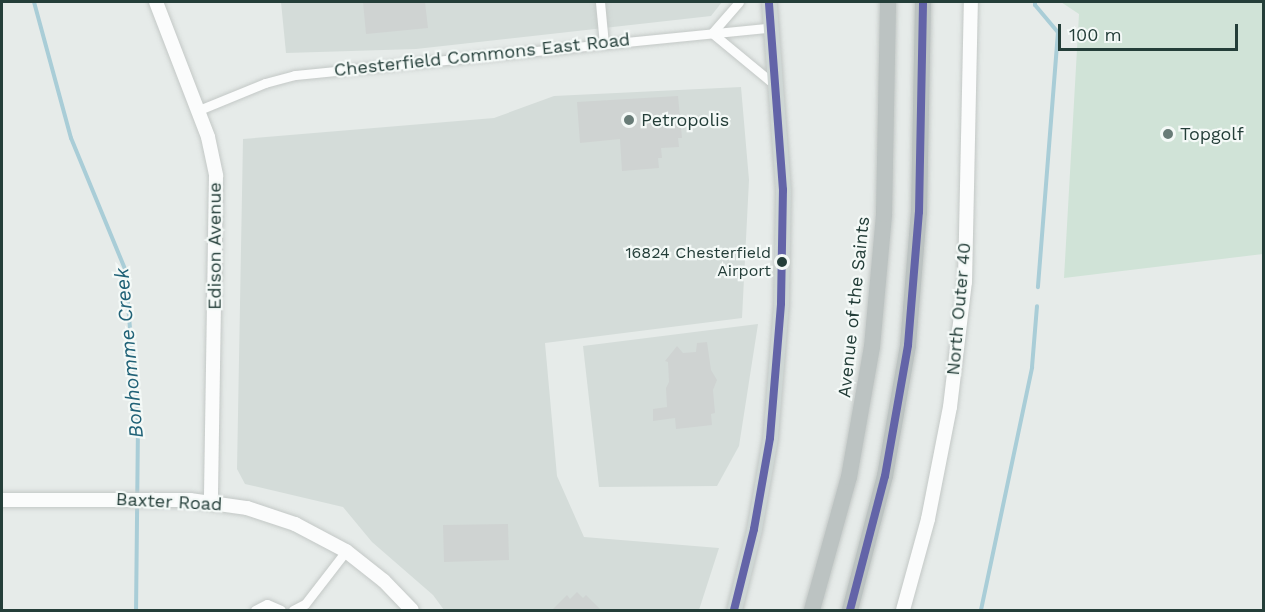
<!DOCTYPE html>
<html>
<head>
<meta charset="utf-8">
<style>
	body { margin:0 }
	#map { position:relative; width:1265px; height:612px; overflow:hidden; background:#e6ebe9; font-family:"Work Sans",sans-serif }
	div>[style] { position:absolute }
	.built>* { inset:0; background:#d4dcd9 }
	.green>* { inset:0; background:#d0e3d7 }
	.stream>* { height:4px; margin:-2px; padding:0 2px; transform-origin:2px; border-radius:2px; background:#a9cdd7 }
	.building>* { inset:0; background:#cfd3d2 }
	.roads { filter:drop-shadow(0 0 2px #c3c8c6) drop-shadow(0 0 2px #c3c8c6) }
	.street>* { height:9px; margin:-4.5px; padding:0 4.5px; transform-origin:4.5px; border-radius:4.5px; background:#fbfcfc }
	.secondary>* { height:14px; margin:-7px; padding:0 7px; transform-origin:7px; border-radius:7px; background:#fbfcfc }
	.primary>* { height:15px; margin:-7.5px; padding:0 7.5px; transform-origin:7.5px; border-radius:7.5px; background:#ced6d4 }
	.highway>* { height:16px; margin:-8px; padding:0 8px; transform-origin:8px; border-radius:8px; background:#bcc3c2 }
	.bus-1>* { height:8px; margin:-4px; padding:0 4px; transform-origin:4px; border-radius:4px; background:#6364a8 }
	.dots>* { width:16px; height:16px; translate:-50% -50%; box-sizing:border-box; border:3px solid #f4f9f7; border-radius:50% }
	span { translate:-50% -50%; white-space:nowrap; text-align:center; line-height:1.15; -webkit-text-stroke:4.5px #f4f9f7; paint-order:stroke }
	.bus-label { font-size:16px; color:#243e39 }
	.right { translate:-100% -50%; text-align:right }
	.street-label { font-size:18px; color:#243e39 }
	.poi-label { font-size:18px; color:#243e39 }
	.left { translate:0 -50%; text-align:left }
	.water-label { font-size:20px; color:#206277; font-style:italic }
	.frame { position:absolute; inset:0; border:3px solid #243e39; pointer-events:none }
	.scale { position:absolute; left:1058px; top:24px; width:180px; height:27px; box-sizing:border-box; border:3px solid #243e39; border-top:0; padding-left:8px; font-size:18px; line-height:21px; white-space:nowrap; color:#243e39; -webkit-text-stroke:4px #f4f9f7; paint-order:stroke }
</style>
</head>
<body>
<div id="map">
	<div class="built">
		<div style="clip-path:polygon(281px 2px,722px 2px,711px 16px,416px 49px,286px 53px)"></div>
		<div style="clip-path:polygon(741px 87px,749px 180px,742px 318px,545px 343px,557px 476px,584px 537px,719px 548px,699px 610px,444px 610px,433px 595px,372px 542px,343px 507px,245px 484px,237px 469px,243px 139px,494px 118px,554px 96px)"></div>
		<div style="clip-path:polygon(758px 324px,739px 446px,717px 486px,599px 487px,583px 346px)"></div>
	</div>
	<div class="green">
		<div style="clip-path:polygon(1061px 2px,1263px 2px,1263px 254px,1064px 278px,1079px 14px)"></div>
	</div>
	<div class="stream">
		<div style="left:34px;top:2px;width:141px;rotate:74.8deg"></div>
		<div style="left:71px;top:138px;width:142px;rotate:67.6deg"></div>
		<div style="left:125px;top:269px;width:156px;rotate:85.2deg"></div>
		<div style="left:138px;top:424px;width:186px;rotate:90.6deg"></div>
		<div style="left:1035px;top:2px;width:3px;rotate:90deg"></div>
		<div style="left:1035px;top:5px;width:35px;rotate:50deg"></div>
		<div style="left:1058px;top:32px;width:256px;rotate:94.5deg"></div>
		<div style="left:981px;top:610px;width:248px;rotate:-78.1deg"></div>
		<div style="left:1032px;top:367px;width:61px;rotate:-85.3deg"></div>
	</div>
	<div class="building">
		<div style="clip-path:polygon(363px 2px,425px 2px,428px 28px,366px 34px)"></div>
		<div style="clip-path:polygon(678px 96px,682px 138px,678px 138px,679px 147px,661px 148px,662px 158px,658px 158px,659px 168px,622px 171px,620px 139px,580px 143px,577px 102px)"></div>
		<div style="clip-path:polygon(707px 342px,711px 370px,717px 380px,713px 390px,715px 413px,711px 414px,712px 425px,676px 429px,675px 418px,653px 421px,653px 409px,667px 407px,666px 388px,669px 382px,668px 362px,665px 361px,677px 346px,683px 353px,696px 352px,697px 343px)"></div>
		<div style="clip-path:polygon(508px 524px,509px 560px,444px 562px,443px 525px)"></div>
		<div style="clip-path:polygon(577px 592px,583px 598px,586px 595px,601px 610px,552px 610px,567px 595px,570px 599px)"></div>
	</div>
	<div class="roads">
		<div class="street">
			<div style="left:600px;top:2px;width:42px;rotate:84.6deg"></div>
			<div style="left:712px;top:33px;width:82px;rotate:39.5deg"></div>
			<div style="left:712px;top:33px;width:41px;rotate:-48.9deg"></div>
			<div style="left:199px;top:110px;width:71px;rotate:-22.2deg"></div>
			<div style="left:265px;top:83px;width:31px;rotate:-15deg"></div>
			<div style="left:295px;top:75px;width:479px;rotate:-5.7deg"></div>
			<div style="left:255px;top:610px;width:13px;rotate:-27deg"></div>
			<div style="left:267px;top:604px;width:15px;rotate:23deg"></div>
			<div style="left:293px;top:610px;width:13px;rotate:-27deg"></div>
			<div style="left:305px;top:604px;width:67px;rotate:-52.3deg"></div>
		</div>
		<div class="secondary">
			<div style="left:156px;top:2px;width:145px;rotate:68.9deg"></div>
			<div style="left:208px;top:137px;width:40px;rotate:78deg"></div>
			<div style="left:216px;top:176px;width:326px;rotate:90.9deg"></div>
			<div style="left:2px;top:500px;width:188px"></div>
			<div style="left:190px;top:500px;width:58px;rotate:8deg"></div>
			<div style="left:247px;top:508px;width:51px;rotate:18.4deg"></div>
			<div style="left:295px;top:524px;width:58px;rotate:27.9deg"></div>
			<div style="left:346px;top:551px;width:48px;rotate:38.3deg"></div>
			<div style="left:384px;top:581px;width:40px;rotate:46deg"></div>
			<div style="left:903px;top:610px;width:94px;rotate:-74.6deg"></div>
			<div style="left:928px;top:519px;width:114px;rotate:-78.9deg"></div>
			<div style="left:950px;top:407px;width:126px;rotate:-83.2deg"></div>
			<div style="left:965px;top:282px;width:280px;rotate:-88.8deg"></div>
		</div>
		<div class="primary">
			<div style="left:734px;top:610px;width:83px;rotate:-76.1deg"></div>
			<div style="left:754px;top:529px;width:92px;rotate:-80deg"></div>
			<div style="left:770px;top:438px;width:135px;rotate:-85.3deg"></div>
			<div style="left:781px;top:303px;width:113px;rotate:-89deg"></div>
			<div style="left:783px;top:190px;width:189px;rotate:-94.3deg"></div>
		</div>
		<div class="highway">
			<div style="left:812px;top:610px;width:138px;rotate:-74.5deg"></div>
			<div style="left:849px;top:477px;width:132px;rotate:-80deg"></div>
			<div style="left:872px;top:347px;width:134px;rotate:-84.8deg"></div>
			<div style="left:884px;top:214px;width:212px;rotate:-88.9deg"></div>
			<div style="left:850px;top:610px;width:138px;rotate:-75.4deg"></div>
			<div style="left:885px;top:476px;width:133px;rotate:-80deg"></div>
			<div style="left:908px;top:345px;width:133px;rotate:-85.3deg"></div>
			<div style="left:919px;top:212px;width:210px;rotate:-88.9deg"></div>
		</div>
	</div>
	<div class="bus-1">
		<div style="left:734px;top:610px;width:83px;rotate:-76.1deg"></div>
		<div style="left:754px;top:529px;width:92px;rotate:-80deg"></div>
		<div style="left:770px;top:438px;width:135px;rotate:-85.3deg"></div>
		<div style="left:781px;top:303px;width:113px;rotate:-89deg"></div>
		<div style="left:783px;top:190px;width:189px;rotate:-94.3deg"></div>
		<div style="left:850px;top:610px;width:138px;rotate:-75.4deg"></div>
		<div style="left:885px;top:476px;width:133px;rotate:-80deg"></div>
		<div style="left:908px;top:345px;width:133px;rotate:-85.3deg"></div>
		<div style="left:919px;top:212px;width:210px;rotate:-88.9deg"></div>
	</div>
	<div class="dots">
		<div style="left:629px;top:120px;background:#687b77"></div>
		<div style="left:1168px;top:134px;background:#687b77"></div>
		<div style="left:782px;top:262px;background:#243e39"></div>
	</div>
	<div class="bus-label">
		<span class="right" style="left:771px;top:262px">16824 Chesterfield<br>Airport</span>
	</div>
	<div class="street-label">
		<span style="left:482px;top:55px;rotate:-6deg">Chesterfield Commons East Road</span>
		<span style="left:215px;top:246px;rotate:-90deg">Edison Avenue</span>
		<span style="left:854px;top:307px;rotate:-84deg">Avenue of the Saints</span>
		<span style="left:959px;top:309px;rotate:-85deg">North Outer 40</span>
		<span style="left:169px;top:502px;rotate:3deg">Baxter Road</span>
	</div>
	<div class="poi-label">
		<span class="left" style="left:641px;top:120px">Petropolis</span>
		<span class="left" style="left:1180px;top:134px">Topgolf</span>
	</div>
	<div class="water-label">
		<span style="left:129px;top:353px;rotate:-95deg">Bonhomme Creek</span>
	</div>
	<div class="frame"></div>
	<div class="scale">100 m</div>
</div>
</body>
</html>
